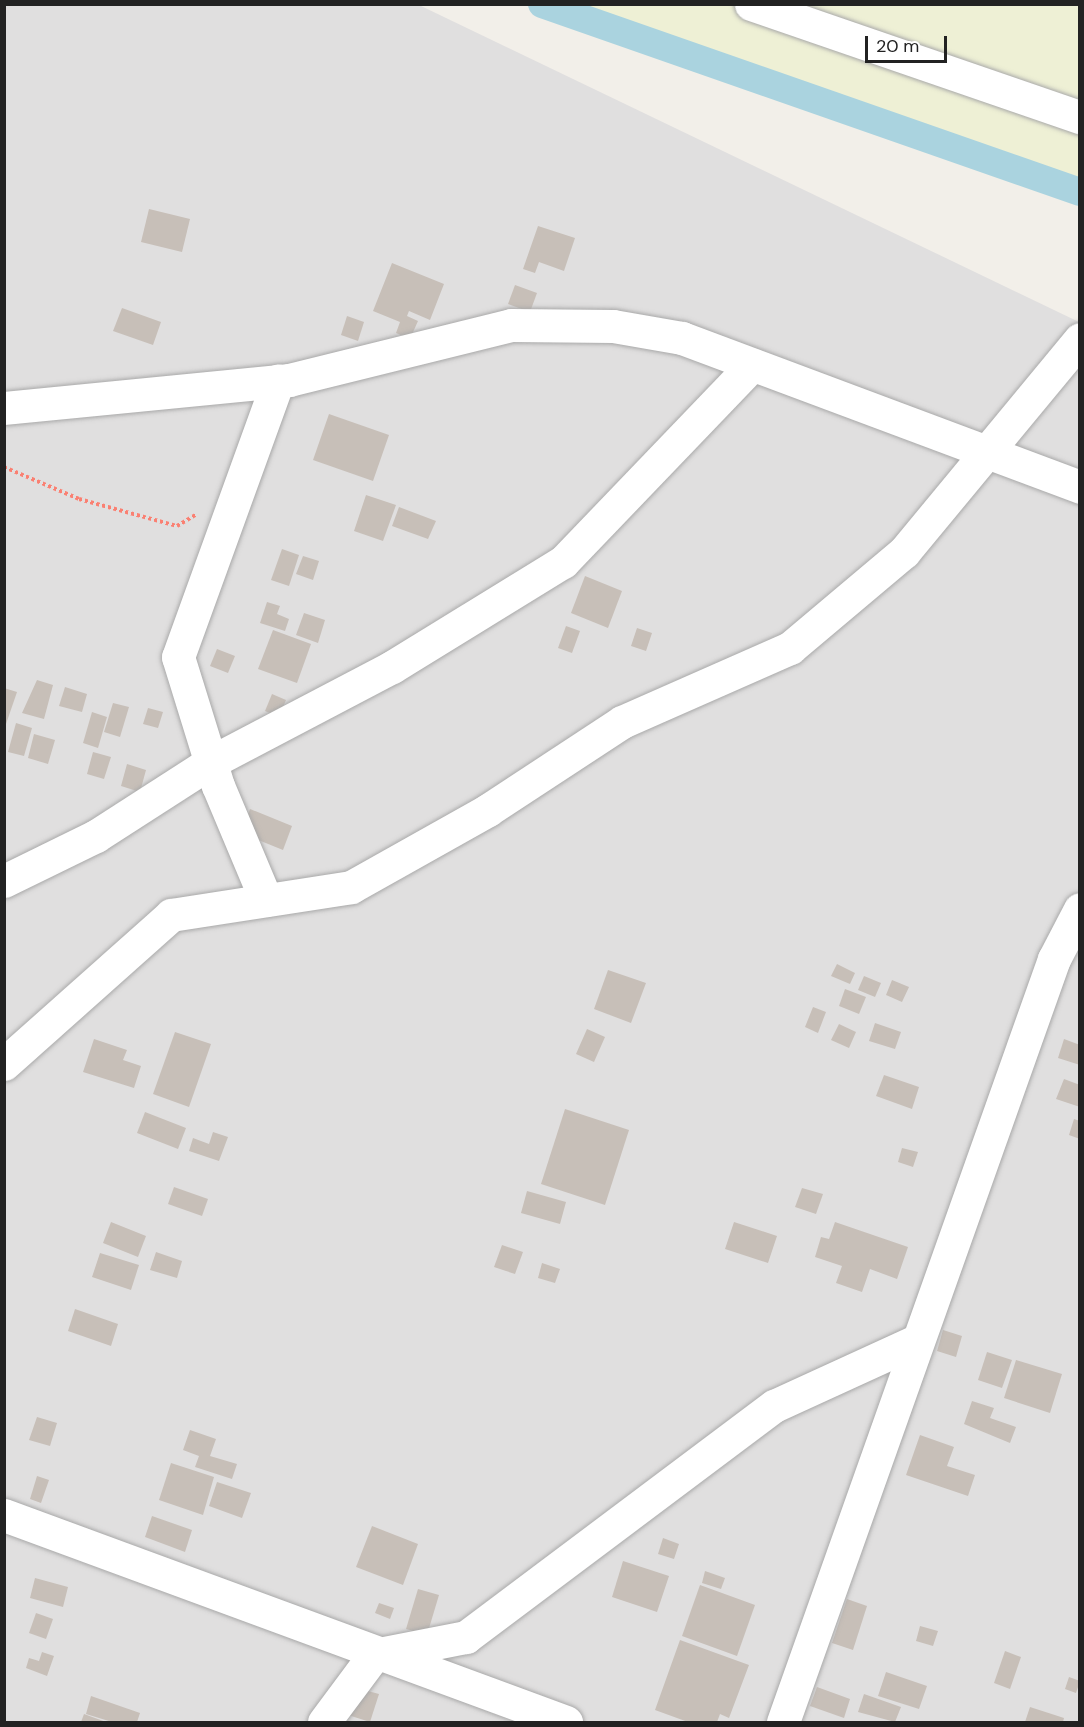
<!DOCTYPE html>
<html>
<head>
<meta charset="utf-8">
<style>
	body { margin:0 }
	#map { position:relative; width:1084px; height:1727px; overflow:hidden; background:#f2efe9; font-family:"DM Sans",sans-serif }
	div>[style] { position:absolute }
	.residential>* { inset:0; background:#e0dfdf }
	.farmland>* { inset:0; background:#eef0d5 }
	.canal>* { height:28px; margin:-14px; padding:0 14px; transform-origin:14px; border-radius:14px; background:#aad3df }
	.building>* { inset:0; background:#c7bfb8 }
	.path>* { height:4px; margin-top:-2px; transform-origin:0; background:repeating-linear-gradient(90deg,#fa8072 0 3px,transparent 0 6px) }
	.roads { filter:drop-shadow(0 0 2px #a9a9a9) drop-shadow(0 0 2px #a9a9a9) }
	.minor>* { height:33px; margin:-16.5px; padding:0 16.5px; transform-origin:16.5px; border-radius:16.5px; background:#fff }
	span { translate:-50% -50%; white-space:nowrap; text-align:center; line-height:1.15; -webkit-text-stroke:6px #fff; paint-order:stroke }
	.frame { position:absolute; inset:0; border:6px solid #222; pointer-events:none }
	.scale { position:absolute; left:865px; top:36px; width:82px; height:27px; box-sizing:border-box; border:3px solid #222; border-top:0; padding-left:8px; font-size:18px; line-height:21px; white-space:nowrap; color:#222; -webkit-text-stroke:4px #fff; paint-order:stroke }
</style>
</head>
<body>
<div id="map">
	<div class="residential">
		<div style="clip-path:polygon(5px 5px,419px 5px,1079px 322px,1079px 1722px,5px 1722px)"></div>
	</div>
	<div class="farmland">
		<div style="clip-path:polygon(542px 5px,1079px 5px,1079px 192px,875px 120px)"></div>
	</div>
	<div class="canal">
		<div style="left:542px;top:4px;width:570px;rotate:19.26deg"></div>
	</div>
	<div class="building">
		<div style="clip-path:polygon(149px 209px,190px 219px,182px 252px,141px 242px)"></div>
		<div style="clip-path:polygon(538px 226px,575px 238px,564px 271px,539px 262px,535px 273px,523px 269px)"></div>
		<div style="clip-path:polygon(392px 263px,444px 284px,430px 320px,409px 311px,407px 316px,418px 321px,410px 339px,396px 333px,400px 322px,373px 311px)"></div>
		<div style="clip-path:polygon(515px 285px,537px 293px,530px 312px,508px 304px)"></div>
		<div style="clip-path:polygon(122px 308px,161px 322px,153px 345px,113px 331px)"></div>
		<div style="clip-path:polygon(347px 316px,364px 322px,358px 341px,341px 335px)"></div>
		<div style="clip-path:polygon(329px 414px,389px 435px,373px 481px,313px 460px)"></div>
		<div style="clip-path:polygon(366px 495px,396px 505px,383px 541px,354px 531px)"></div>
		<div style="clip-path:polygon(399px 507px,436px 521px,428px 539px,392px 526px)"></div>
		<div style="clip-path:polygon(282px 549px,299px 555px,289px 586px,271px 580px)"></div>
		<div style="clip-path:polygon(303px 556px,319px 561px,313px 580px,296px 574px)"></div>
		<div style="clip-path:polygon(585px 576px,622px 591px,608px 628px,571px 613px)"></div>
		<div style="clip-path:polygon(267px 602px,280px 606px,277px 614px,289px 619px,285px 631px,260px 623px)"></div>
		<div style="clip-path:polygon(304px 613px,325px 620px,318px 643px,296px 635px)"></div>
		<div style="clip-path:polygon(566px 626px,580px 631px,572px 653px,558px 648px)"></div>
		<div style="clip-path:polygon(637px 628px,652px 633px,646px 651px,631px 646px)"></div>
		<div style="clip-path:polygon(273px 630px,311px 644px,297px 683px,258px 669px)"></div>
		<div style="clip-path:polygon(217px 649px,235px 656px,228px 673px,210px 666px)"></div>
		<div style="clip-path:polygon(37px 680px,53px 685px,44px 719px,22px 713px)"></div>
		<div style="clip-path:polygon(65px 687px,87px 694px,82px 712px,59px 706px)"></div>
		<div style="clip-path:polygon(4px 688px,17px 692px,5px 727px,4px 727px)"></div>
		<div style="clip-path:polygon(272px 694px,286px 700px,279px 717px,265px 711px)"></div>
		<div style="clip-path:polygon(113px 703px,129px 707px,120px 737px,104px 732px)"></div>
		<div style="clip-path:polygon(148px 708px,163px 712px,158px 728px,143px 724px)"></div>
		<div style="clip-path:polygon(92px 712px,107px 717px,98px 748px,83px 743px)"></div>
		<div style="clip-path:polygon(16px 723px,32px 728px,24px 756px,8px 752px)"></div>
		<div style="clip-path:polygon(34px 734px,55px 740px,48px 764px,28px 758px)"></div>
		<div style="clip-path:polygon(93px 752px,111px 757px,104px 779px,87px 774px)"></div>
		<div style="clip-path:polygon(127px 764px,146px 770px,140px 792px,121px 786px)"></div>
		<div style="clip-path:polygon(250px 809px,292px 826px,283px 850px,241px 833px)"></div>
		<div style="clip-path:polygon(837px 964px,855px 973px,850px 984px,831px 976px)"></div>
		<div style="clip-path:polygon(608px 970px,646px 983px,631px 1023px,594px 1009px)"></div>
		<div style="clip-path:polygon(864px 976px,881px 983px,875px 997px,858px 990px)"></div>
		<div style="clip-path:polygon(892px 980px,909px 987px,902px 1002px,886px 995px)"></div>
		<div style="clip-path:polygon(845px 989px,866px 997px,859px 1014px,839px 1006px)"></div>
		<div style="clip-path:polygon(813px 1007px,826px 1012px,818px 1033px,805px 1027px)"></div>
		<div style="clip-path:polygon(875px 1023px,901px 1032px,895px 1049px,869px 1041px)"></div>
		<div style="clip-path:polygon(839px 1024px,856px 1032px,849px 1048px,831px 1040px)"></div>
		<div style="clip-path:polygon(587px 1029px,605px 1037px,594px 1062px,576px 1054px)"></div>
		<div style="clip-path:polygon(175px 1032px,211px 1044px,189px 1107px,153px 1094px)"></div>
		<div style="clip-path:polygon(94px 1039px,127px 1050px,123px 1060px,141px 1066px,134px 1088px,83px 1072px)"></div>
		<div style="clip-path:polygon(1064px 1039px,1080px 1045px,1080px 1065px,1058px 1058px)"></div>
		<div style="clip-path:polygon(884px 1075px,919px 1087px,912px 1109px,876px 1096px)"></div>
		<div style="clip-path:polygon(1064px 1079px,1080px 1085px,1080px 1107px,1056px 1099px)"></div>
		<div style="clip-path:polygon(565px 1109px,629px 1130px,605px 1205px,541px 1184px)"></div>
		<div style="clip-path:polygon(145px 1112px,186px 1128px,178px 1149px,137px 1133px)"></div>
		<div style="clip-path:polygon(1074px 1119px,1080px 1121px,1080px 1139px,1069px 1135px)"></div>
		<div style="clip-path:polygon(213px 1132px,228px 1137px,219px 1161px,189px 1151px,193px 1138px,209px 1144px)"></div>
		<div style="clip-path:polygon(902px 1148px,918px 1152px,913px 1167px,898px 1162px)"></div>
		<div style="clip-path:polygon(174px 1187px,208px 1199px,202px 1216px,168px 1204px)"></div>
		<div style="clip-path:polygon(802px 1188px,823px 1194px,816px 1214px,795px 1207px)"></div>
		<div style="clip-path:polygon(527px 1191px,566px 1202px,560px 1224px,521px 1213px)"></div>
		<div style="clip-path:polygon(111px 1222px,146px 1236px,138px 1257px,103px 1243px)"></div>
		<div style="clip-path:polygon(734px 1222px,777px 1236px,768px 1263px,725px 1249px)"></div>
		<div style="clip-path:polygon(835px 1222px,908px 1247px,897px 1279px,870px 1269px,862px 1292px,836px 1283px,842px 1266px,815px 1257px,821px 1237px,829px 1239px)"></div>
		<div style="clip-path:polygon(502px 1245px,523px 1252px,515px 1274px,494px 1267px)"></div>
		<div style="clip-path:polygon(156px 1252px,182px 1261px,177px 1278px,150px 1270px)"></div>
		<div style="clip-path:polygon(100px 1253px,139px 1265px,131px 1290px,92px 1277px)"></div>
		<div style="clip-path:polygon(542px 1263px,560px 1269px,555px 1283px,538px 1278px)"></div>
		<div style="clip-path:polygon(75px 1309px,118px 1324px,111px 1346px,68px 1331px)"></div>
		<div style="clip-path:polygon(943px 1330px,962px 1336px,956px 1357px,937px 1351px)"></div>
		<div style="clip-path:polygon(987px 1352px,1012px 1360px,1002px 1388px,978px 1380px)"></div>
		<div style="clip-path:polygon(1016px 1360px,1062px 1374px,1050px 1413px,1004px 1398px)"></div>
		<div style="clip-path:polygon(972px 1401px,994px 1408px,990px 1418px,1016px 1427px,1010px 1443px,964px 1424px)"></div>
		<div style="clip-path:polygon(37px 1417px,57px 1423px,50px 1446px,29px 1440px)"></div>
		<div style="clip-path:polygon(190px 1430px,216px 1439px,210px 1456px,237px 1464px,232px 1479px,195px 1467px,199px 1456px,183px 1450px)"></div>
		<div style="clip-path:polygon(920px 1435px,954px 1447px,947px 1466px,975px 1475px,968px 1496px,906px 1475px)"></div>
		<div style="clip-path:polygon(171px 1463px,214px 1477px,203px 1515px,159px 1500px)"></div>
		<div style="clip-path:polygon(37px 1476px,49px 1480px,41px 1503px,30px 1499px)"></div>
		<div style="clip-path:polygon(217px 1482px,251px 1493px,242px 1518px,209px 1506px)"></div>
		<div style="clip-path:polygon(152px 1516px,192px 1530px,185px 1552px,145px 1537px)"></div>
		<div style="clip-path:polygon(372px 1526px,418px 1544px,403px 1585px,356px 1567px)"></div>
		<div style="clip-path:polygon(663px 1538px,679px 1544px,674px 1559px,658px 1554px)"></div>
		<div style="clip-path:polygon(623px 1561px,669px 1576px,657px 1612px,612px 1597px)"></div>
		<div style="clip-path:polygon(705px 1571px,725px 1578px,721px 1589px,702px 1583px)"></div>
		<div style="clip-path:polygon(35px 1578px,68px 1587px,63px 1607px,30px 1598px)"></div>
		<div style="clip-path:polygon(700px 1585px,755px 1605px,737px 1656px,682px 1636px)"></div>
		<div style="clip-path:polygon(418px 1589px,439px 1595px,427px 1635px,406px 1629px)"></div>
		<div style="clip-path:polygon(847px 1599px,867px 1606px,853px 1650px,832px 1643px)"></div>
		<div style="clip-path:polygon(379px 1603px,394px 1608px,390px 1619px,375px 1613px)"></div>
		<div style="clip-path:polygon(36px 1613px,53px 1619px,46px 1639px,29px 1633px)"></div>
		<div style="clip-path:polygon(920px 1626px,938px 1631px,933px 1646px,916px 1641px)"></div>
		<div style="clip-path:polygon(680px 1640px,749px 1665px,729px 1718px,720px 1714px,717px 1722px,688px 1722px,655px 1710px)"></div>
		<div style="clip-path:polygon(1005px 1651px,1021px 1657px,1010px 1689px,994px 1683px)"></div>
		<div style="clip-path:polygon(42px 1652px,54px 1656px,47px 1676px,26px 1668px,29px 1658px,39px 1661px)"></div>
		<div style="clip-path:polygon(886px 1672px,927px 1686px,919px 1709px,878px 1696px)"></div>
		<div style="clip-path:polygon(1069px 1677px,1080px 1681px,1076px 1693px,1065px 1689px)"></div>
		<div style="clip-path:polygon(353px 1687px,379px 1694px,370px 1722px,345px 1714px)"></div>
		<div style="clip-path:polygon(817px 1687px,850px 1699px,844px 1718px,810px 1706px)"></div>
		<div style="clip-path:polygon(864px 1694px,901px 1707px,895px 1722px,858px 1712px)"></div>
		<div style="clip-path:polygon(91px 1696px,140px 1713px,137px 1722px,112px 1722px,86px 1714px)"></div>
		<div style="clip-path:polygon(1030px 1707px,1064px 1718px,1063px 1722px,1025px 1722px)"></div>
		<div style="clip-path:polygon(84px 1714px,106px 1722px,81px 1722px)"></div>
	</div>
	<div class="path">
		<div style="left:4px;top:467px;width:82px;rotate:23.1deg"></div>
		<div style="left:79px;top:499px;width:102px;rotate:15.4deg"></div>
		<div style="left:177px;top:526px;width:23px;rotate:-31deg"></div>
	</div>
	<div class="roads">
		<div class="minor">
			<div style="left:751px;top:4px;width:348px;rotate:19deg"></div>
			<div style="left:4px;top:408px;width:286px;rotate:-5.6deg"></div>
			<div style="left:289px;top:380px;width:229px;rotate:-13.9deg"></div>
			<div style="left:511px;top:325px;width:102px;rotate:0.6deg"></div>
			<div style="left:613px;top:326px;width:70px;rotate:9.9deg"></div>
			<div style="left:682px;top:338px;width:425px;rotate:20.5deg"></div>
			<div style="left:4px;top:881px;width:102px;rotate:-26.1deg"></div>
			<div style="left:96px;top:836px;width:137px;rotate:-32.8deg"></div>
			<div style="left:211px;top:762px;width:204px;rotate:-27.7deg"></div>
			<div style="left:392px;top:667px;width:201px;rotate:-31.6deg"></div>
			<div style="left:563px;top:562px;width:273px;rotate:-46.2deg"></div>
			<div style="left:266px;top:900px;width:124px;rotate:-112.8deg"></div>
			<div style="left:218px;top:786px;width:135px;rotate:-107.2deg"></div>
			<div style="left:178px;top:657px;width:294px;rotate:-70.1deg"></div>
			<div style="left:4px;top:1064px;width:224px;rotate:-41.7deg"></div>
			<div style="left:171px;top:915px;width:182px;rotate:-8.8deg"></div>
			<div style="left:351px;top:887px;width:157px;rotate:-29.3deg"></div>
			<div style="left:488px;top:810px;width:160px;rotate:-33.3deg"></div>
			<div style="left:622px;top:722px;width:184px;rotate:-23.8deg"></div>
			<div style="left:790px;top:648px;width:149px;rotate:-40.1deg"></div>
			<div style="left:904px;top:552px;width:276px;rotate:-50.4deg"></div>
			<div style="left:4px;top:1515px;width:599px;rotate:20.22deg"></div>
			<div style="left:324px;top:1722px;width:84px;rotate:-53.3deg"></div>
			<div style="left:374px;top:1655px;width:94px;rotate:-11.1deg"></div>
			<div style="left:466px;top:1637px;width:385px;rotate:-36.9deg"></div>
			<div style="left:774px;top:1406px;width:158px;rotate:-24.6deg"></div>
			<div style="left:783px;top:1722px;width:810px;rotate:-70.45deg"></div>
			<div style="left:1054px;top:959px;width:56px;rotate:-62.5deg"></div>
		</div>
	</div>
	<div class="frame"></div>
	<div class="scale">20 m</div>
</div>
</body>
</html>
